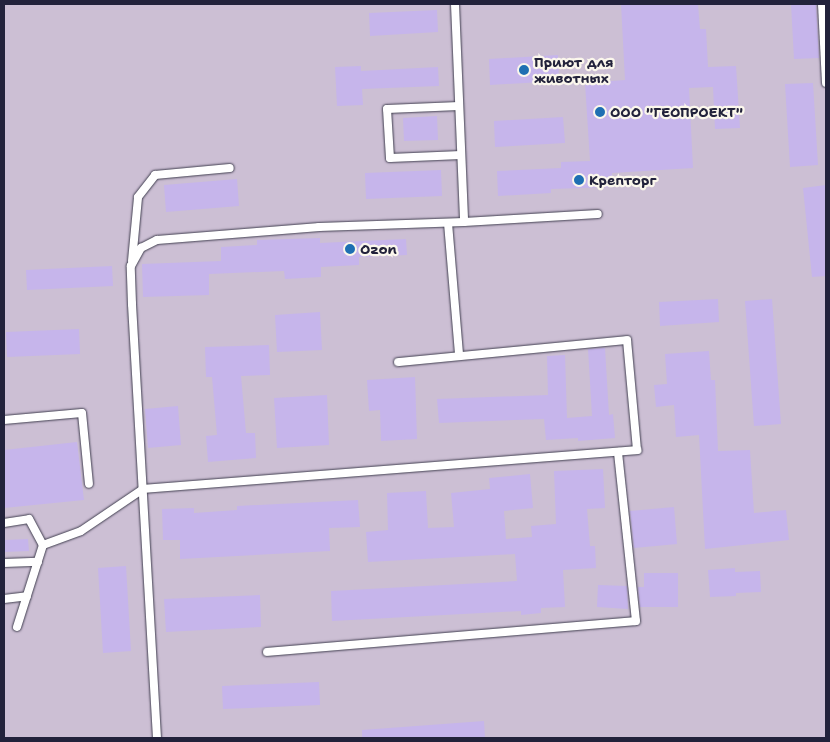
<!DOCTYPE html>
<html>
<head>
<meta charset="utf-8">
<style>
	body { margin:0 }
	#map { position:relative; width:830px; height:742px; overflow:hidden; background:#f0e5c9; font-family:"Shantell Sans",sans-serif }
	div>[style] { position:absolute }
	.industrial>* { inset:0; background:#ccbfd4 }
	.building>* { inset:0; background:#c6b5eb }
	.roads { filter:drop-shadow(0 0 1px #413f50) drop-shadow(0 0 1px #413f50) }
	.service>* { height:8px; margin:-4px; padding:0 4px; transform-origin:4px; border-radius:4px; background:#fff }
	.dots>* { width:14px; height:14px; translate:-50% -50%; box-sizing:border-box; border:2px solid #fbf7ec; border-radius:50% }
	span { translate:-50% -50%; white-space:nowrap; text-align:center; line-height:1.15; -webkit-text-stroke:4.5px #fbf7ec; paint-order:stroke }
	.poi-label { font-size:14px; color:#22223b; font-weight:700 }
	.left { translate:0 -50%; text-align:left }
	.frame { position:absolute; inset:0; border:5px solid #22223b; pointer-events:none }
</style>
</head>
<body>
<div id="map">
	<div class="industrial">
		<div style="clip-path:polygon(4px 4px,826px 4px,826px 738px,4px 738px)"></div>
	</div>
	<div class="building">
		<div style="clip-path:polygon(621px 4px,698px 4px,700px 29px,706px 29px,708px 67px,736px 66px,740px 128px,715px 129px,713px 87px,689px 88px,693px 168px,612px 173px,613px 187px,551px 189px,551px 193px,498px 196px,497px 171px,561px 168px,561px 162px,590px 161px,585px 83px,625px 80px)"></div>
		<div style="clip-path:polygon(791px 4px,816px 4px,819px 58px,794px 59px)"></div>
		<div style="clip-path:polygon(437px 10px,438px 32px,370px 36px,369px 13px)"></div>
		<div style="clip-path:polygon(558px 55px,559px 81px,490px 85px,489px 59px)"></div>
		<div style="clip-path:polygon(361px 66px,361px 71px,438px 67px,439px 86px,362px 89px,363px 105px,337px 106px,335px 67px)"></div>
		<div style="clip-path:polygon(813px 83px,818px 165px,790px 167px,785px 84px)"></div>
		<div style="clip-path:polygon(437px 116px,438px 140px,404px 141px,403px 118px)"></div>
		<div style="clip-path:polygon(563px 117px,565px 143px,495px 147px,494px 121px)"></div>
		<div style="clip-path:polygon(441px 170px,442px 196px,366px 199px,365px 173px)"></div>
		<div style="clip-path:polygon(237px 179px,239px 206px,166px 212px,164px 185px)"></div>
		<div style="clip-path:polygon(826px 185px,826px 276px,812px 277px,803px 188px)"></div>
		<div style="clip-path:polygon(320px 238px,320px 243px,406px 239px,407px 255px,359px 257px,359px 265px,321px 267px,321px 277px,285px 279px,284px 271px,209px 274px,209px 295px,143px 297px,142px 264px,221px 261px,221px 247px,257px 245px,257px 240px)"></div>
		<div style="clip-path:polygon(112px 266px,113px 286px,27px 290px,26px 270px)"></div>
		<div style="clip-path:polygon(718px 299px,719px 322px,660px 326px,659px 302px)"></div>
		<div style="clip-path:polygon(772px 299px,781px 424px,754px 426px,745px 301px)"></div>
		<div style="clip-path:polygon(320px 312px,322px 350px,277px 352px,275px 315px)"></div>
		<div style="clip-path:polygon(79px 329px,80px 354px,7px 357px,6px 332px)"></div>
		<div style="clip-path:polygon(269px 345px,270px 375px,241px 376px,246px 433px,255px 433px,256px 458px,208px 462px,206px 436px,217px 435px,212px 377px,206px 377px,205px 347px)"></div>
		<div style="clip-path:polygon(605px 348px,609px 415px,613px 414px,615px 438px,578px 441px,578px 438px,546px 440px,544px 419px,439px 423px,437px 399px,548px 395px,547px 356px,565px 355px,567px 418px,592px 416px,588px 349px)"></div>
		<div style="clip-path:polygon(709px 351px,711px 380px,715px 380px,718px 451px,750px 450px,754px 513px,786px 510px,789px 540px,705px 549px,699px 435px,676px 437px,674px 405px,656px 407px,654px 385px,667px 384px,665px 354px)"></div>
		<div style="clip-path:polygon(415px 377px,417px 439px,381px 441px,380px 410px,369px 411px,367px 380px)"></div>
		<div style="clip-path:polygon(327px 395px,329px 445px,277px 448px,274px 398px)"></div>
		<div style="clip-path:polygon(178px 406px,181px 445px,148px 448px,145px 409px)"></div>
		<div style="clip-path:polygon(77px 442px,84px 500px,4px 508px,4px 450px)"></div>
		<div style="clip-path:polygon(603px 469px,605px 508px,587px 509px,590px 546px,595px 546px,596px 568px,563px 570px,565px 607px,541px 608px,541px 613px,521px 615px,521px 611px,332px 621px,331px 591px,517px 581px,515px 554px,368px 562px,366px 532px,388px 530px,387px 493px,426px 491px,428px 528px,454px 527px,451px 493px,490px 489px,489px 478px,530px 474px,533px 508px,504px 511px,506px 539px,532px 537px,531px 526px,556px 524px,554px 471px)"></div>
		<div style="clip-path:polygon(358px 500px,360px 527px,329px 528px,330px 551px,180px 559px,180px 540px,163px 540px,162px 509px,194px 508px,194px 513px,237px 510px,237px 506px)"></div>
		<div style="clip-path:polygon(674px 507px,677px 544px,634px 548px,630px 511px)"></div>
		<div style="clip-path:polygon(28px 539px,29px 551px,4px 552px,4px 540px)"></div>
		<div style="clip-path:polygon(126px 566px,131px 651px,103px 653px,98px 568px)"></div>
		<div style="clip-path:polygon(735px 568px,735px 572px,760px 571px,761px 592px,736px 593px,736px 596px,710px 597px,708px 570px)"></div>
		<div style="clip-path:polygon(644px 573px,678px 573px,678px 607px,640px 607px,638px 587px,644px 587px)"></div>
		<div style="clip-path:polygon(598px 585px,627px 586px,628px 609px,597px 607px)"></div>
		<div style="clip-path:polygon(260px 595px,261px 627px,166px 632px,164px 599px)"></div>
		<div style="clip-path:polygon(319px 682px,320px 705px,223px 709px,222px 686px)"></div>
		<div style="clip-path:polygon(484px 721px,485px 738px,362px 738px,362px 730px)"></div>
	</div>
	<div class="roads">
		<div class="service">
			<div style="left:455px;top:4px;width:218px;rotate:87.6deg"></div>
			<div style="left:822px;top:4px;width:79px;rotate:87.1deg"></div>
			<div style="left:459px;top:106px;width:72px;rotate:177.6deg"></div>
			<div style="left:387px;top:109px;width:49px;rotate:86.5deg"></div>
			<div style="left:390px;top:158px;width:71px;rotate:-2.4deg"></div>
			<div style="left:448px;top:223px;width:132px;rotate:85.2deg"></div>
			<div style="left:132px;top:261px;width:64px;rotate:-84.6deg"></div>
			<div style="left:138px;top:197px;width:28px;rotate:-52deg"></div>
			<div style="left:155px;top:175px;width:75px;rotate:-5.3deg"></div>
			<div style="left:4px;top:420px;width:78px;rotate:-5.1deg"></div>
			<div style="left:82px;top:413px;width:71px;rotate:84.4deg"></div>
			<div style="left:4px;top:523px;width:25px;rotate:-9deg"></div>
			<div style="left:29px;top:519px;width:30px;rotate:62deg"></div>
			<div style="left:4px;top:563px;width:34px;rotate:-2deg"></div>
			<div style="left:4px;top:599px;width:23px;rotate:-7deg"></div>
			<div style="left:17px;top:627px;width:86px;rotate:-72.4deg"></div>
			<div style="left:43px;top:545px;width:40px;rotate:-20.2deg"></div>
			<div style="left:81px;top:531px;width:75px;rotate:-34.1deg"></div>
			<div style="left:143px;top:489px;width:496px;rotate:-4.5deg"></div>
			<div style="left:637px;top:450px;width:110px;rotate:-95.2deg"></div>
			<div style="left:627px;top:340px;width:230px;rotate:174.5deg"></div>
			<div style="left:267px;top:652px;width:370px;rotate:-4.8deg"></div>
			<div style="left:636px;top:621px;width:170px;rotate:-96.1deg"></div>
			<div style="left:157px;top:738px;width:435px;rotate:-93.3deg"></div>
			<div style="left:132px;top:304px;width:38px;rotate:-92deg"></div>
			<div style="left:131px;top:266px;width:21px;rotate:-61deg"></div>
			<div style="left:141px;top:248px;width:18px;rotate:-27deg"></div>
			<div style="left:157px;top:240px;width:163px;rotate:-4.6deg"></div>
			<div style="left:319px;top:227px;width:145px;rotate:-2deg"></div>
			<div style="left:464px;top:222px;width:134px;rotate:-3.4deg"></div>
		</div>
	</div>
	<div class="dots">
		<div style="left:524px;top:70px;background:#1f6fb2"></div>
		<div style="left:600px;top:112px;background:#1f6fb2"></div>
		<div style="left:579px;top:180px;background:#1f6fb2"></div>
		<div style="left:350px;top:249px;background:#1f6fb2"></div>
	</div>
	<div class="poi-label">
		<span class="left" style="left:534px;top:70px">Приют для<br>животных</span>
		<span class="left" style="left:610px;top:112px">ООО "ГЕОПРОЕКТ"</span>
		<span class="left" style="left:589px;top:180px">Крепторг</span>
		<span class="left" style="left:360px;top:249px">Ozon</span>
	</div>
	<div class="frame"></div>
</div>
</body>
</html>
